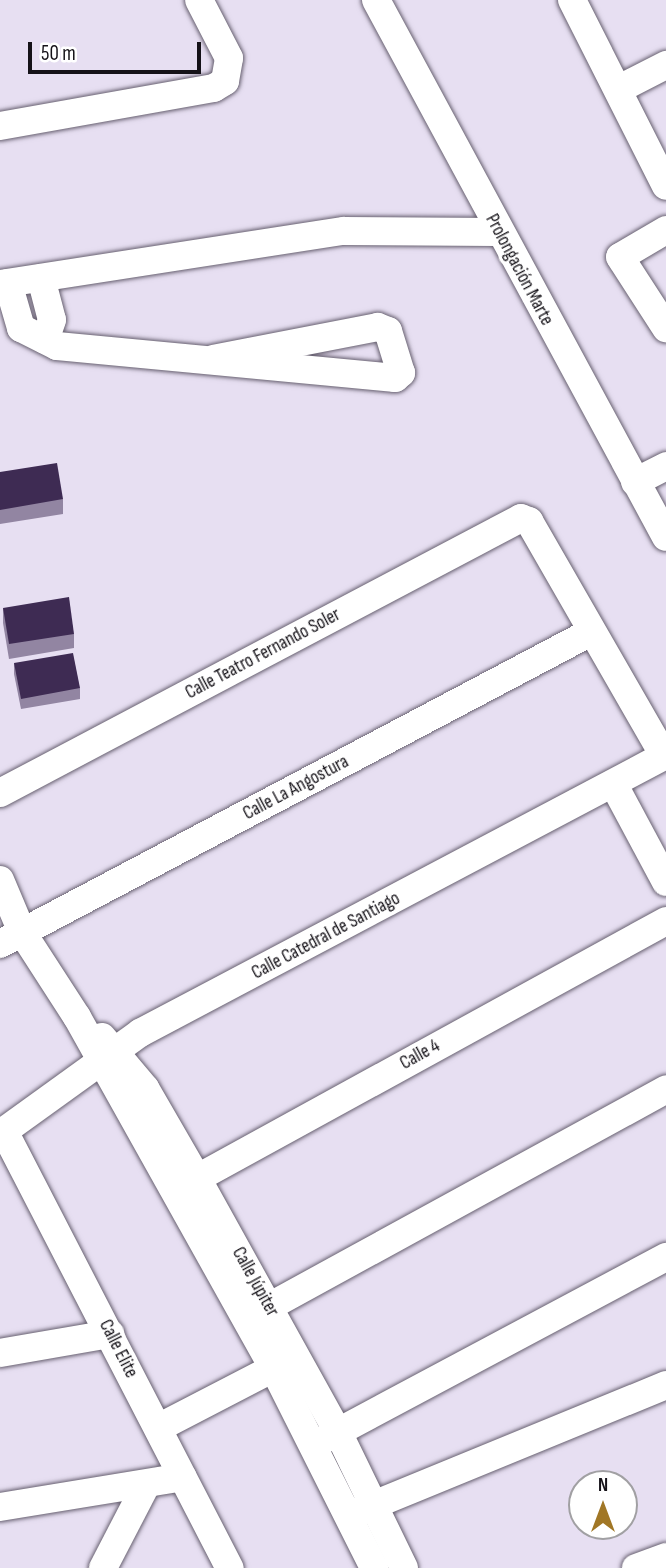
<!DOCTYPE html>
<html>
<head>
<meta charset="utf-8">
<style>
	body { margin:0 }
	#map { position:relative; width:666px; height:1568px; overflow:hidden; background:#e7dff2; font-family:"Sofia Sans Condensed",sans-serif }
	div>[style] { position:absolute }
	.roads { filter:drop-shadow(0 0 2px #676070) drop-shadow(0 0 2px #676070) }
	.minor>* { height:28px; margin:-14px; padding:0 14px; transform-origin:14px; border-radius:14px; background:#fff }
	.wall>* { inset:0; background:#9285a2 }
	.building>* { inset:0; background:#3e2b53 }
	span { translate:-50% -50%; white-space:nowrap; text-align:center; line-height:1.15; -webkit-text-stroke:7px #fff; paint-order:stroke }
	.street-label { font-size:19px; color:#151218 }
	.north { position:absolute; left:568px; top:1470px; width:70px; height:70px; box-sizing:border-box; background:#fff; border:2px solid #a1a0a3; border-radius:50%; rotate:0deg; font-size:19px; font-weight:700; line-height:28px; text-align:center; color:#151218 }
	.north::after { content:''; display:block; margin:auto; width:24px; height:32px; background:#a17726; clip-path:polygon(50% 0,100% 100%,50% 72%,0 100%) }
	.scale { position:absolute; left:28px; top:42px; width:173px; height:32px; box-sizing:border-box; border:4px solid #151218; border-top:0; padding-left:9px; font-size:21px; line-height:24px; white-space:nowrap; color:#151218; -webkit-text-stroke:5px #fff; paint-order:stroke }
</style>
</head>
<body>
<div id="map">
	<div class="roads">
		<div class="minor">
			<div style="left:376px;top:0;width:610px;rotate:61.63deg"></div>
			<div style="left:572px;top:0;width:208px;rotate:63.2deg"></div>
			<div style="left:619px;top:89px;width:53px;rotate:-27.1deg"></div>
			<div style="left:0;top:126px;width:217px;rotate:-10.1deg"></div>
			<div style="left:214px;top:88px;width:13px;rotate:-32deg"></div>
			<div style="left:225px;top:81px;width:23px;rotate:-80deg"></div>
			<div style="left:229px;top:58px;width:65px;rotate:-117.3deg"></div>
			<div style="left:666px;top:230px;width:53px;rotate:149.6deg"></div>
			<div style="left:620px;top:257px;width:85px;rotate:57.1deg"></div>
			<div style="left:41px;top:278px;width:43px;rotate:75.3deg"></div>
			<div style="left:52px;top:320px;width:21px;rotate:109deg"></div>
			<div style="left:8px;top:283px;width:47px;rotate:73.9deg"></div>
			<div style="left:21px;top:328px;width:40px;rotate:26.6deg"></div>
			<div style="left:57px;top:346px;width:340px;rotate:5.4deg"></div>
			<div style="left:395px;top:378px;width:8px;rotate:-40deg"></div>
			<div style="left:401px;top:373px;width:44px;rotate:-107.2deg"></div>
			<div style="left:388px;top:331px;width:11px;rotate:-158deg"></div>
			<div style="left:378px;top:327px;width:167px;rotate:169deg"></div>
			<div style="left:0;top:284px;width:348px;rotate:-8.8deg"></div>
			<div style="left:344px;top:231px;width:154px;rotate:0.4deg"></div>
			<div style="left:635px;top:482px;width:35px;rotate:-27deg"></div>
			<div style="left:614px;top:785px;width:110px;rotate:61.8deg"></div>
			<div style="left:0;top:793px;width:589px;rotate:-27.83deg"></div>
			<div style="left:521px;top:518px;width:9px;rotate:21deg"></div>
			<div style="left:529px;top:521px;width:271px;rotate:60.1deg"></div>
			<div style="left:0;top:880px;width:56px;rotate:67.1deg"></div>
			<div style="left:22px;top:932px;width:101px;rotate:57.1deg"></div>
			<div style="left:77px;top:1017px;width:403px;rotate:60.8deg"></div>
			<div style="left:274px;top:1369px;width:223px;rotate:63.3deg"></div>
			<div style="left:0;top:944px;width:668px;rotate:-27.83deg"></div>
			<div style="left:102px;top:1037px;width:67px;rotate:49.9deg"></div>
			<div style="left:145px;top:1088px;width:104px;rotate:60deg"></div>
			<div style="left:197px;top:1178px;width:291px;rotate:61deg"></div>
			<div style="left:338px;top:1432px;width:151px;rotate:64.1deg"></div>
			<div style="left:4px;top:1131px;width:492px;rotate:62.7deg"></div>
			<div style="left:0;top:1134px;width:173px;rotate:-35.8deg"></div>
			<div style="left:140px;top:1033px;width:595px;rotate:-27.86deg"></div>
			<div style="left:183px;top:1186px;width:551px;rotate:-28.75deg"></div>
			<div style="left:254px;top:1315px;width:470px;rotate:-28.7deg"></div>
			<div style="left:0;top:1353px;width:112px;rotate:-9.8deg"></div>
			<div style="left:158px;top:1428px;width:148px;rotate:-27.4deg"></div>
			<div style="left:323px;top:1440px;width:389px;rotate:-28.1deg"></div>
			<div style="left:0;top:1507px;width:185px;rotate:-9.3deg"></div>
			<div style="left:359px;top:1511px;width:332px;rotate:-22.3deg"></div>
			<div style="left:103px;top:1568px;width:93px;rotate:-62.6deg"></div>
			<div style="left:636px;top:1568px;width:32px;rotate:-20deg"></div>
		</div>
	</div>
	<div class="wall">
		<div style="clip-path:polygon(0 472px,63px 499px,63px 514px,0 524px)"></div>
		<div style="clip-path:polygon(3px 608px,74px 634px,74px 648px,9px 659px,3px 623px)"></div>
		<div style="clip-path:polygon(14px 663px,80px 688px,80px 699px,21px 709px,14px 674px)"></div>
	</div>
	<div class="building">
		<div style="clip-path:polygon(57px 463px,63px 499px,0 510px,0 472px)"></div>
		<div style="clip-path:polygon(69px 597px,74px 634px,9px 644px,3px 608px)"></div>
		<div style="clip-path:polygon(73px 653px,80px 688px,21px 699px,14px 663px)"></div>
	</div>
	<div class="street-label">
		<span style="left:519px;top:270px;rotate:62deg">Prolongación Marte</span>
		<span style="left:263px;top:654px;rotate:-28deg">Calle Teatro Fernando Soler</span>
		<span style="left:296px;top:788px;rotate:-28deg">Calle La Angostura</span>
		<span style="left:326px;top:936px;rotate:-28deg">Calle Catedral de Santiago</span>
		<span style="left:420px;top:1055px;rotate:-29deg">Calle 4</span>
		<span style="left:255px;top:1282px;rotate:61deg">Calle Júpiter</span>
		<span style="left:118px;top:1349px;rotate:63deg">Calle Elite</span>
	</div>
	<div class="north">N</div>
	<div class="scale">50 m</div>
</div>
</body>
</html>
